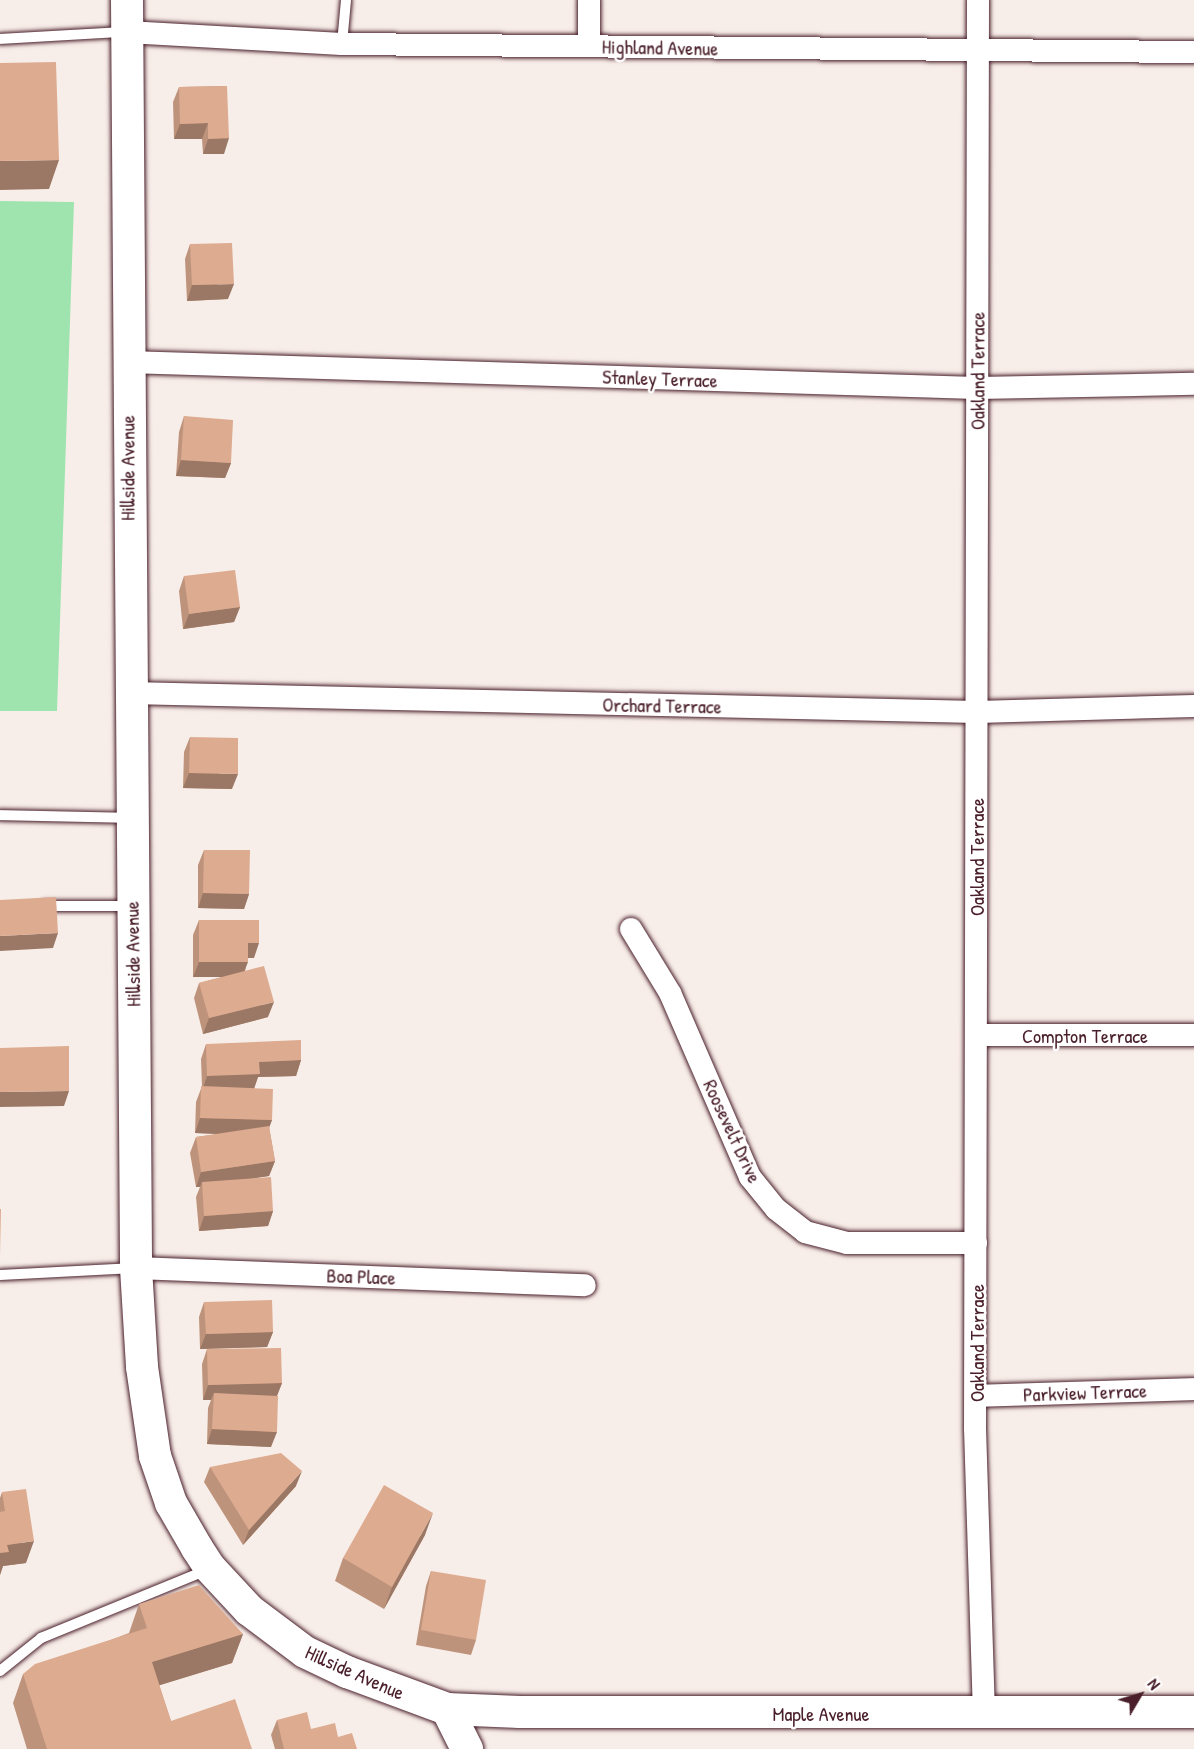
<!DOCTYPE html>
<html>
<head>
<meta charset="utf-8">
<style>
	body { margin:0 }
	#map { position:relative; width:1194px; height:1749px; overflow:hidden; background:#f8eee9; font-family:"Patrick Hand",sans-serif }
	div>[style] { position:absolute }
	.green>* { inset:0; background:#9fe4af }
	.roads { filter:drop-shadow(0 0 2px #4a1f2b) drop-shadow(0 0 2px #4a1f2b) }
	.lane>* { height:10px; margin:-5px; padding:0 5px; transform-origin:5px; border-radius:5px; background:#fff }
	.street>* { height:22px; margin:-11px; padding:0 11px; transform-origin:11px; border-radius:11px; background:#fff }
	.secondary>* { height:32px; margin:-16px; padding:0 16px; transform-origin:16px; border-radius:16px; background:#fff }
	.wall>* { inset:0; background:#be937c }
	.shaded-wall>* { inset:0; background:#9b7865 }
	.building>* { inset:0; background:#ddab90 }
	span { translate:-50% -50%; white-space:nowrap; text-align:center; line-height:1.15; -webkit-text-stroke:5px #fff; paint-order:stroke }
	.street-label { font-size:20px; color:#4a1f2b }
	.north { position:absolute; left:1110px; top:1665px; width:60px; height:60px; -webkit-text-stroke:4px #fff; paint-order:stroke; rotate:52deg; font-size:16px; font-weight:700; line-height:24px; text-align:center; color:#4a1f2b }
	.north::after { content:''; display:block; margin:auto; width:21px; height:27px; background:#4a1f2b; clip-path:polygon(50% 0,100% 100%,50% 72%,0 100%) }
</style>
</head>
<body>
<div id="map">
	<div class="green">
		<div style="clip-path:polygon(0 201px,74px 202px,57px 711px,0 711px)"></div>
	</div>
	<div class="roads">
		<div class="lane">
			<div style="left:0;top:39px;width:123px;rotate:-3.3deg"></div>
			<div style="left:342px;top:44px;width:44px;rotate:-84.8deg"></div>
			<div style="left:0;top:815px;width:130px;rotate:1.3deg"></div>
			<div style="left:45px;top:906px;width:86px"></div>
			<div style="left:0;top:1275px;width:135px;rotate:-3deg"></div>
			<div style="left:0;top:1671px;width:53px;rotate:-38.8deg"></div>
			<div style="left:41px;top:1638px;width:179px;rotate:-22.3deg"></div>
		</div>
		<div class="street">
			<div style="left:589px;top:0;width:46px;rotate:90deg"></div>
			<div style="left:978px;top:0;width:1428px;rotate:90.12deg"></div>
			<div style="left:975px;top:1428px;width:286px;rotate:88.2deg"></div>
			<div style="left:127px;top:32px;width:215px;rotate:3.2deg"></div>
			<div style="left:342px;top:44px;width:852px;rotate:0.54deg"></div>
			<div style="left:127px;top:362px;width:850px;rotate:1.75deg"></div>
			<div style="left:977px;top:388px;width:217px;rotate:-1.1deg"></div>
			<div style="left:129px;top:693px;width:848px;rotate:1.28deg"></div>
			<div style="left:977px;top:712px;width:217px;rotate:-1.6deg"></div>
			<div style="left:631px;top:929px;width:75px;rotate:58.6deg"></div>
			<div style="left:670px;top:993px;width:201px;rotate:66.5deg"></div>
			<div style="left:750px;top:1177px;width:41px;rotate:50.9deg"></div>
			<div style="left:776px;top:1209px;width:37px;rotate:38deg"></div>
			<div style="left:805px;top:1232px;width:43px;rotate:14.7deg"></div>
			<div style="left:847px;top:1243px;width:129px"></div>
			<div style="left:976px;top:1035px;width:218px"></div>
			<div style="left:136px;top:1268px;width:449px;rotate:2.2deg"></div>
			<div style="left:976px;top:1396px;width:218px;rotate:-1.8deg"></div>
		</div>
		<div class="secondary">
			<div style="left:127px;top:0;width:1268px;rotate:89.59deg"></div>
			<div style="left:136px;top:1268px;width:99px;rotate:86.5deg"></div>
			<div style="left:142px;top:1367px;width:90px;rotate:81.7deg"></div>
			<div style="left:155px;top:1456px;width:50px;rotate:71.2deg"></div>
			<div style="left:171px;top:1503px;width:52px;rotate:60deg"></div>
			<div style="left:197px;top:1548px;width:24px;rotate:57deg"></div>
			<div style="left:210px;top:1568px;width:57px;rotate:47.1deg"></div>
			<div style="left:249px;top:1610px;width:70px;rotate:36.9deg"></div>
			<div style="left:305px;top:1652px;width:47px;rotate:25.5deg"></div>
			<div style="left:347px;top:1672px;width:107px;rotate:20.3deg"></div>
			<div style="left:447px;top:1709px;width:73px;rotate:2.4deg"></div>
			<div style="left:520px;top:1712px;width:674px"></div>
			<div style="left:447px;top:1709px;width:45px;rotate:63.4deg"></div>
		</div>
	</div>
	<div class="wall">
		<div style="clip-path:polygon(227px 86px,224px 154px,203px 154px,202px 139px,174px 139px,173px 102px,179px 87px)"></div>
		<div style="clip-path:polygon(190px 244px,228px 299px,187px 301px,185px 259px)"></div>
		<div style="clip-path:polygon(184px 416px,231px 463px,225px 478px,176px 476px,179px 432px)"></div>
		<div style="clip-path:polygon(184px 576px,240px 607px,234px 622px,183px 629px,179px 591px)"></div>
		<div style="clip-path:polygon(190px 737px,232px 789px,183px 788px,184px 752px)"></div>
		<div style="clip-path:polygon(204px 850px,249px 894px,244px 909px,198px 908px,198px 865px)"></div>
		<div style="clip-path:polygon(199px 920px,254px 958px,248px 958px,245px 971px,268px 1017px,203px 1034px,194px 998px,199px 983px,222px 977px,193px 977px,193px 935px)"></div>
		<div style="clip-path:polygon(206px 1044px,301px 1060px,296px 1076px,258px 1077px,254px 1088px,272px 1120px,269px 1127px,275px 1161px,269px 1176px,254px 1178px,273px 1211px,268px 1226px,199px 1231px,196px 1197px,200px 1187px,196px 1187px,190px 1153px,196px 1137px,218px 1134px,195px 1133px,196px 1102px,202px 1086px,201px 1059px)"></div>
		<div style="clip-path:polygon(204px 1302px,273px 1332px,267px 1347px,200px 1349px,199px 1317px)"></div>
		<div style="clip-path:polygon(207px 1349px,282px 1383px,277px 1396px,271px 1447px,207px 1444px,208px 1408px,211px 1400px,203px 1400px,202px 1364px)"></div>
		<div style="clip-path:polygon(210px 1467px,296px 1486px,243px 1545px,204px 1482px)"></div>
		<div style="clip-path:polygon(2px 1492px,26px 1563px,3px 1566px,0 1575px,0 1498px)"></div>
		<div style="clip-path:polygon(425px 1535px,384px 1609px,335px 1581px,343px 1558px)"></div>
		<div style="clip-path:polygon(431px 1571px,476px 1640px,471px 1655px,416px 1645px,426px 1586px)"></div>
		<div style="clip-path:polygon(139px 1604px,243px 1634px,232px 1663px,159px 1685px,171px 1721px,252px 1749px,27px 1749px,13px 1703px,23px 1674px,129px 1633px)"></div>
		<div style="clip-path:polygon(277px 1720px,338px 1737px,357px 1749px,275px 1749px,271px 1735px)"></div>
	</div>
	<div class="shaded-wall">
		<div style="clip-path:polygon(208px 123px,202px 139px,174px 139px,180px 124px)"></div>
		<div style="clip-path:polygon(229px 138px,224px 154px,203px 154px,208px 139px)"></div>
		<div style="clip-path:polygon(59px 160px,49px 189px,0 190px,0 161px)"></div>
		<div style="clip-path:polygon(234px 284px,228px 299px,187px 301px,192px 285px)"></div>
		<div style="clip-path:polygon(181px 460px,231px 463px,225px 478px,176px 476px)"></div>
		<div style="clip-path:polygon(240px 607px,234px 622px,183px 629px,189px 614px)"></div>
		<div style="clip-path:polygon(189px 773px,238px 774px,232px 789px,183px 788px)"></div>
		<div style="clip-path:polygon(203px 893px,249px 894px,244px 909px,198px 908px)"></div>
		<div style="clip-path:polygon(58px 933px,53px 948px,0 951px,0 936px)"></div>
		<div style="clip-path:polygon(248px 943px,259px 943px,254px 958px,242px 958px)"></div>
		<div style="clip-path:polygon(199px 962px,248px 962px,242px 977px,193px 977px)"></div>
		<div style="clip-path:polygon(274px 1002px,268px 1017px,203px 1034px,209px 1018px)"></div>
		<div style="clip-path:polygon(301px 1060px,296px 1076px,258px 1077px,254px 1089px,202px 1091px,207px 1076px,259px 1062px)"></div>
		<div style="clip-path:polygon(69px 1091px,64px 1106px,0 1107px,0 1092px)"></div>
		<div style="clip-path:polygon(200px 1118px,272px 1120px,266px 1136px,195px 1133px)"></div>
		<div style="clip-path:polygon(275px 1161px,269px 1176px,202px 1186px,202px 1182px,200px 1187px,196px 1187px,201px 1172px)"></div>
		<div style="clip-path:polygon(273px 1211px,268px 1226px,199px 1231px,204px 1216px)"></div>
		<div style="clip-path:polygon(273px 1332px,267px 1347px,200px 1349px,206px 1334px)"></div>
		<div style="clip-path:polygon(282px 1383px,276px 1398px,214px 1393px,211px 1400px,203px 1400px,208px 1385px)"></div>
		<div style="clip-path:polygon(212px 1429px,277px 1432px,271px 1447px,207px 1444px)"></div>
		<div style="clip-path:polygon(302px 1471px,296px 1486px,243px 1545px,249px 1530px)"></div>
		<div style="clip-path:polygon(433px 1513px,425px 1535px,384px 1609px,392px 1587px)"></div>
		<div style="clip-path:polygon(34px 1541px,26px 1563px,3px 1566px,0 1575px,0 1553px,7px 1545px)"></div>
		<div style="clip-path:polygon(243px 1634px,232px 1663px,141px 1691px,152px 1662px)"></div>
	</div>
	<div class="building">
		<div style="clip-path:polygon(56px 62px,59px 160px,0 161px,0 63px)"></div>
		<div style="clip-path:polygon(227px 86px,229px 138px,208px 139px,208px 123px,180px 124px,179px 87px)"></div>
		<div style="clip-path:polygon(232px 243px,234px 284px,192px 285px,190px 244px)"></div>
		<div style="clip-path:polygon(184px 416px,233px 420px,231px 463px,181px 460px)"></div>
		<div style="clip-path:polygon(235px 570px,240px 607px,189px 614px,184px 576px)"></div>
		<div style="clip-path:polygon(190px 737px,238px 738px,238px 774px,189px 773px)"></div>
		<div style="clip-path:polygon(204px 850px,250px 850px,249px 894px,203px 893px)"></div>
		<div style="clip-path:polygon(56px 897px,58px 933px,0 936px,0 900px)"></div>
		<div style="clip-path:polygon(199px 920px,259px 920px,259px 943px,248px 943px,248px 962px,199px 962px)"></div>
		<div style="clip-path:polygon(264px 966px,274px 1002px,209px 1018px,199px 983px)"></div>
		<div style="clip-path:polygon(301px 1040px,301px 1060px,259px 1062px,260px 1074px,207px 1076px,206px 1044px)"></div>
		<div style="clip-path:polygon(69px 1046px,69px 1091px,0 1092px,0 1048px)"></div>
		<div style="clip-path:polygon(201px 1086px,273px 1089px,272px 1120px,200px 1118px)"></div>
		<div style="clip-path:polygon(269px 1126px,275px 1161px,201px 1172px,196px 1137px)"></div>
		<div style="clip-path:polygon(271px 1177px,273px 1211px,204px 1216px,202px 1182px)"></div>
		<div style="clip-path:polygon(0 1209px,1px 1209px,0 1256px)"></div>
		<div style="clip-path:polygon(272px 1300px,273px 1332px,206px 1334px,204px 1302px)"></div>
		<div style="clip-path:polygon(281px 1348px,282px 1383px,208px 1385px,207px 1349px)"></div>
		<div style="clip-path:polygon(214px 1393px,278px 1396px,277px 1432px,212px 1429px)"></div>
		<div style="clip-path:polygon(281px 1453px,302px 1471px,249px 1530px,210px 1467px)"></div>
		<div style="clip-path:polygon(384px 1485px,433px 1513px,392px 1587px,343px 1558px)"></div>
		<div style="clip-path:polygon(26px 1489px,34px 1541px,7px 1545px,9px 1552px,0 1553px,0 1512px,5px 1511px,2px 1492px)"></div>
		<div style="clip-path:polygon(431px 1571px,486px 1580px,476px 1640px,421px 1630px)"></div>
		<div style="clip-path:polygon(199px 1585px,243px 1634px,152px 1662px,171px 1721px,235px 1699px,252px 1749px,47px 1749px,23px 1674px,35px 1664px,147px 1628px,139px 1604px)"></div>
		<div style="clip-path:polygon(307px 1712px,311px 1729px,335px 1723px,338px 1737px,352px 1733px,357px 1749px,284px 1749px,277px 1720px)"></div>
	</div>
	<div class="street-label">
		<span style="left:660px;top:47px;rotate:1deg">Highland Avenue</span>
		<span style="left:977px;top:371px;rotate:-90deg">Oakland Terrace</span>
		<span style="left:660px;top:378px;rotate:2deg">Stanley Terrace</span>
		<span style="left:127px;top:468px;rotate:-90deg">Hillside Avenue</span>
		<span style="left:662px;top:705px;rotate:1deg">Orchard Terrace</span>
		<span style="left:976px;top:857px;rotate:-90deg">Oakland Terrace</span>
		<span style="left:132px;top:954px;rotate:-91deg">Hillside Avenue</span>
		<span style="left:1085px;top:1035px">Compton Terrace</span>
		<span style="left:733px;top:1131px;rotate:65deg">Roosevelt Drive</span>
		<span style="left:361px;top:1276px;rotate:2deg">Boa Place</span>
		<span style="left:976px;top:1343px;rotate:-90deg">Oakland Terrace</span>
		<span style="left:1085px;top:1392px;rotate:-2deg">Parkview Terrace</span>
		<span style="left:355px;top:1672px;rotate:24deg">Hillside Avenue</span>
		<span style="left:821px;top:1713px">Maple Avenue</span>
	</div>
	<div class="north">N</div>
</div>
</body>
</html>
